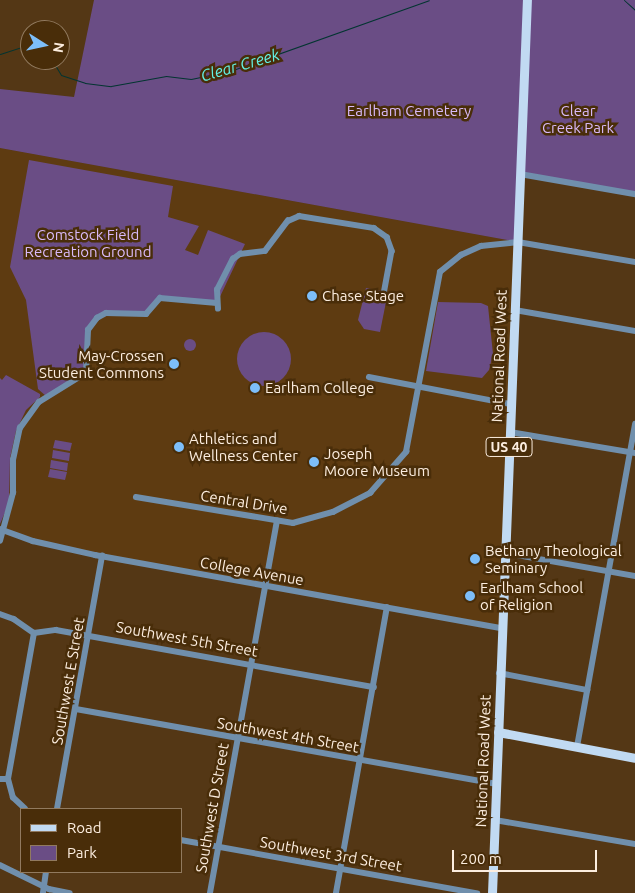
<!DOCTYPE html>
<html>
<head>
<meta charset="utf-8">
<style>
	body { margin:0 }
	#map { position:relative; width:635px; height:893px; overflow:hidden; background:#543715; font-family:Ubuntu,sans-serif }
	div>[style] { position:absolute }
	.built>* { inset:0; background:#5e3b11 }
	.green>* { inset:0; background:#6a4d85 }
	.round { border-radius:50% }
	.stream>* { height:1px; margin:-0.5px; padding:0 0.5px; transform-origin:0.5px; border-radius:0.5px; background:#033531 }
	.street>* { height:5.5px; margin:-2.75px; padding:0 2.75px; transform-origin:2.75px; border-radius:2.75px; background:#708fac }
	.primary>* { height:9px; margin:-4.5px; padding:0 4.5px; transform-origin:4.5px; border-radius:4.5px; background:#c1daf2 }
	.dots>* { width:14px; height:14px; translate:-50% -50%; box-sizing:border-box; border:2px solid #492d09; border-radius:50% }
	span { translate:-50% -50%; white-space:nowrap; text-align:center; line-height:1.15; -webkit-text-stroke:5px #492d09; paint-order:stroke }
	.shield-label span { padding:1px 4px; background:#492d09; border:1px solid; border-radius:4px; -webkit-text-stroke-width:0 }
	.shield-label { font-size:14px; color:#fceddf; font-weight:700 }
	.park-label { font-size:15px; color:#d9baf9 }
	.poi-label { font-size:15px; color:#fceddf }
	.left { translate:0 -50%; text-align:left }
	.right { translate:-100% -50%; text-align:right }
	.street-label { font-size:15px; color:#fceddf }
	.water-label { font-size:16px; color:#63f2e5; font-style:italic }
	.legend { position:absolute; left:20px; top:808px; width:162px; height:65px; box-sizing:border-box; background:#492d09; border:1px solid #917a5f; margin:0; padding:6px 9px; list-style:none; font-size:15px; color:#fceddf }
	.legend li { display:flex; align-items:center; gap:10px; height:25px }
	.legend b { width:25px; border:1px solid #917a5f }
	.north { position:absolute; left:20px; top:20px; width:50px; height:50px; box-sizing:border-box; background:#492d09; border:1px solid #917a5f; border-radius:50%; rotate:100deg; font-size:14px; font-weight:700; line-height:20px; text-align:center; color:#fceddf }
	.north::after { content:''; display:block; margin:auto; width:18px; height:22px; background:#7dbef9; clip-path:polygon(50% 0,100% 100%,50% 72%,0 100%) }
	.scale { position:absolute; left:452px; top:850px; width:145px; height:22px; box-sizing:border-box; border:2px solid #fceddf; border-top:0; padding-left:6px; font-size:15px; line-height:18px; white-space:nowrap; color:#fceddf; -webkit-text-stroke:4px #492d09; paint-order:stroke }
</style>
</head>
<body>
<div id="map">
	<div class="built">
		<div style="clip-path:polygon(0 148px,518px 242px,502px 628px,95px 555px,4px 530px,0 478px)"></div>
	</div>
	<div class="green">
		<div style="clip-path:polygon(94px 0,635px 0,635px 194px,520px 174px,518px 242px,0 148px,0 89px,74px 97px)"></div>
		<div style="clip-path:polygon(29px 160px,173px 186px,168px 217px,199px 226px,185px 250px,198px 255px,208px 230px,245px 244px,217px 303px,160px 298px,146px 314px,106px 313px,88px 330px,86px 373px,47px 397px,38px 389px,26px 300px,10px 267px)"></div>
		<div style="clip-path:polygon(366px 288px,388px 292px,380px 332px,364px 329px,358px 320px)"></div>
		<div style="clip-path:polygon(438px 302px,481px 303px,488px 306px,493px 354px,489px 370px,482px 378px,426px 371px)"></div>
		<div class="round" style="left:237px;top:332px;width:54px;height:54px"></div>
		<div class="round" style="left:184px;top:339px;width:12px;height:12px"></div>
		<div style="clip-path:polygon(6px 375px,40px 394px,40px 397px,26px 410px,16px 431px,10px 458px,9px 503px,0 524px,0 378px,2px 380px)"></div>
		<div style="clip-path:polygon(55px 440px,72px 443px,70px 451px,53px 448px)"></div>
		<div style="clip-path:polygon(53px 450px,70px 453px,69px 461px,52px 458px)"></div>
		<div style="clip-path:polygon(51px 460px,68px 463px,67px 471px,50px 468px)"></div>
		<div style="clip-path:polygon(50px 469px,67px 472px,65px 480px,48px 477px)"></div>
	</div>
	<div class="stream">
		<div style="left:624px;top:0;width:15px;rotate:42deg"></div>
		<div style="left:0;top:54px;width:32px;rotate:-18deg"></div>
		<div style="left:52px;top:60px;width:17px;rotate:59deg"></div>
		<div style="left:61px;top:75px;width:25px;rotate:18deg"></div>
		<div style="left:85px;top:83px;width:26px;rotate:7deg"></div>
		<div style="left:111px;top:86px;width:56px;rotate:-10.3deg"></div>
		<div style="left:166px;top:76px;width:25px;rotate:7deg"></div>
		<div style="left:191px;top:79px;width:40px;rotate:-12deg"></div>
		<div style="left:230px;top:71px;width:211px;rotate:-19.6deg"></div>
	</div>
	<div class="street">
		<div style="left:520px;top:174px;width:117px;rotate:9.9deg"></div>
		<div style="left:218px;top:309px;width:19px;rotate:-93deg"></div>
		<div style="left:217px;top:290px;width:35px;rotate:-63deg"></div>
		<div style="left:233px;top:259px;width:9px;rotate:-36deg"></div>
		<div style="left:240px;top:254px;width:25px;rotate:-7deg"></div>
		<div style="left:265px;top:251px;width:38px;rotate:-53deg"></div>
		<div style="left:288px;top:221px;width:12px;rotate:-24deg"></div>
		<div style="left:299px;top:216px;width:76px;rotate:9.1deg"></div>
		<div style="left:374px;top:228px;width:16px;rotate:35deg"></div>
		<div style="left:387px;top:237px;width:15px;rotate:70deg"></div>
		<div style="left:392px;top:251px;width:50px;rotate:100.4deg"></div>
		<div style="left:515px;top:310px;width:122px;rotate:9.9deg"></div>
		<div style="left:369px;top:377px;width:144px;rotate:10.8deg"></div>
		<div style="left:510px;top:432px;width:127px;rotate:9.5deg"></div>
		<div style="left:136px;top:497px;width:159px;rotate:9.4deg"></div>
		<div style="left:293px;top:523px;width:41px;rotate:-15.4deg"></div>
		<div style="left:333px;top:512px;width:42px;rotate:-27.2deg"></div>
		<div style="left:370px;top:493px;width:55px;rotate:-48.7deg"></div>
		<div style="left:406px;top:452px;width:183px;rotate:-79.3deg"></div>
		<div style="left:440px;top:272px;width:27px;rotate:-39deg"></div>
		<div style="left:461px;top:255px;width:22px;rotate:-24deg"></div>
		<div style="left:481px;top:246px;width:37px;rotate:-6deg"></div>
		<div style="left:518px;top:242px;width:119px;rotate:9.7deg"></div>
		<div style="left:0;top:529px;width:35px;rotate:20deg"></div>
		<div style="left:33px;top:541px;width:64px;rotate:12.7deg"></div>
		<div style="left:95px;top:555px;width:413px;rotate:10.2deg"></div>
		<div style="left:0;top:541px;width:50px;rotate:-74.8deg"></div>
		<div style="left:13px;top:493px;width:33px;rotate:-90deg"></div>
		<div style="left:13px;top:460px;width:33px;rotate:-78deg"></div>
		<div style="left:20px;top:428px;width:32px;rotate:-54deg"></div>
		<div style="left:39px;top:402px;width:55px;rotate:-31.7deg"></div>
		<div style="left:86px;top:373px;width:43px;rotate:-87.3deg"></div>
		<div style="left:88px;top:330px;width:15px;rotate:-53deg"></div>
		<div style="left:97px;top:318px;width:10px;rotate:-29deg"></div>
		<div style="left:106px;top:313px;width:40px;rotate:1.4deg"></div>
		<div style="left:146px;top:314px;width:21px;rotate:-49deg"></div>
		<div style="left:160px;top:298px;width:57px;rotate:5deg"></div>
		<div style="left:505px;top:553px;width:132px;rotate:10deg"></div>
		<div style="left:0;top:614px;width:15px;rotate:20deg"></div>
		<div style="left:14px;top:619px;width:24px;rotate:35deg"></div>
		<div style="left:34px;top:633px;width:22px;rotate:-8deg"></div>
		<div style="left:56px;top:630px;width:323px;rotate:10.2deg"></div>
		<div style="left:499px;top:673px;width:90px;rotate:10.9deg"></div>
		<div style="left:76px;top:709px;width:426px;rotate:10.1deg"></div>
		<div style="left:577px;top:747px;width:328px;rotate:-79.8deg"></div>
		<div style="left:0;top:779px;width:8px"></div>
		<div style="left:25px;top:809px;width:16px;rotate:-137deg"></div>
		<div style="left:13px;top:798px;width:20px;rotate:-105deg"></div>
		<div style="left:8px;top:779px;width:148px;rotate:-79.9deg"></div>
		<div style="left:57px;top:809px;width:257px;rotate:-79.9deg"></div>
		<div style="left:495px;top:820px;width:142px;rotate:9.7deg"></div>
		<div style="left:181px;top:840px;width:301px;rotate:10.2deg"></div>
		<div style="left:0;top:865px;width:55px;rotate:26.1deg"></div>
		<div style="left:49px;top:889px;width:21px;rotate:11deg"></div>
		<div style="left:43px;top:893px;width:21px;rotate:-82deg"></div>
		<div style="left:210px;top:893px;width:378px;rotate:-79.8deg"></div>
		<div style="left:336px;top:893px;width:290px;rotate:-79.9deg"></div>
	</div>
	<div class="primary">
		<div style="left:498px;top:732px;width:139px;rotate:10.7deg"></div>
		<div style="left:492px;top:893px;width:894px;rotate:-87.76deg"></div>
	</div>
	<div class="dots">
		<div style="left:312px;top:296px;background:#7dbef9"></div>
		<div style="left:174px;top:364px;background:#7dbef9"></div>
		<div style="left:255px;top:388px;background:#7dbef9"></div>
		<div style="left:179px;top:447px;background:#7dbef9"></div>
		<div style="left:314px;top:462px;background:#7dbef9"></div>
		<div style="left:475px;top:559px;background:#7dbef9"></div>
		<div style="left:470px;top:596px;background:#7dbef9"></div>
	</div>
	<div class="shield-label">
		<span style="left:509px;top:447px">US 40</span>
	</div>
	<div class="park-label">
		<span style="left:578px;top:119px">Clear<br>Creek Park</span>
		<span style="left:409px;top:111px">Earlham Cemetery</span>
		<span style="left:88px;top:243px">Comstock Field<br>Recreation Ground</span>
	</div>
	<div class="poi-label">
		<span class="left" style="left:322px;top:296px">Chase Stage</span>
		<span class="right" style="left:164px;top:364px">May-Crossen<br>Student Commons</span>
		<span class="left" style="left:265px;top:388px">Earlham College</span>
		<span class="left" style="left:189px;top:447px">Athletics and<br>Wellness Center</span>
		<span class="left" style="left:324px;top:462px">Joseph<br>Moore Museum</span>
		<span class="left" style="left:485px;top:559px">Bethany Theological<br>Seminary</span>
		<span class="left" style="left:480px;top:596px">Earlham School<br>of Religion</span>
	</div>
	<div class="street-label">
		<span style="left:499px;top:356px;rotate:-88deg">National Road West</span>
		<span style="left:244px;top:502px;rotate:9deg">Central Drive</span>
		<span style="left:252px;top:571px;rotate:10deg">College Avenue</span>
		<span style="left:187px;top:639px;rotate:10deg">Southwest 5th Street</span>
		<span style="left:68px;top:681px;rotate:-80deg">Southwest E Street</span>
		<span style="left:288px;top:735px;rotate:10deg">Southwest 4th Street</span>
		<span style="left:483px;top:761px;rotate:-88deg">National Road West</span>
		<span style="left:212px;top:808px;rotate:-80deg">Southwest D Street</span>
		<span style="left:331px;top:854px;rotate:10deg">Southwest 3rd Street</span>
	</div>
	<div class="water-label">
		<span style="left:240px;top:65px;rotate:-16deg">Clear Creek</span>
	</div>
	<ul class="legend">
	<li><b style="height:6px;background:#c1daf2"></b>Road</li>
	<li><b style="height:14px;background:#6a4d85"></b>Park</li>
	</ul>
	<div class="north">N</div>
	<div class="scale">200 m</div>
</div>
</body>
</html>
